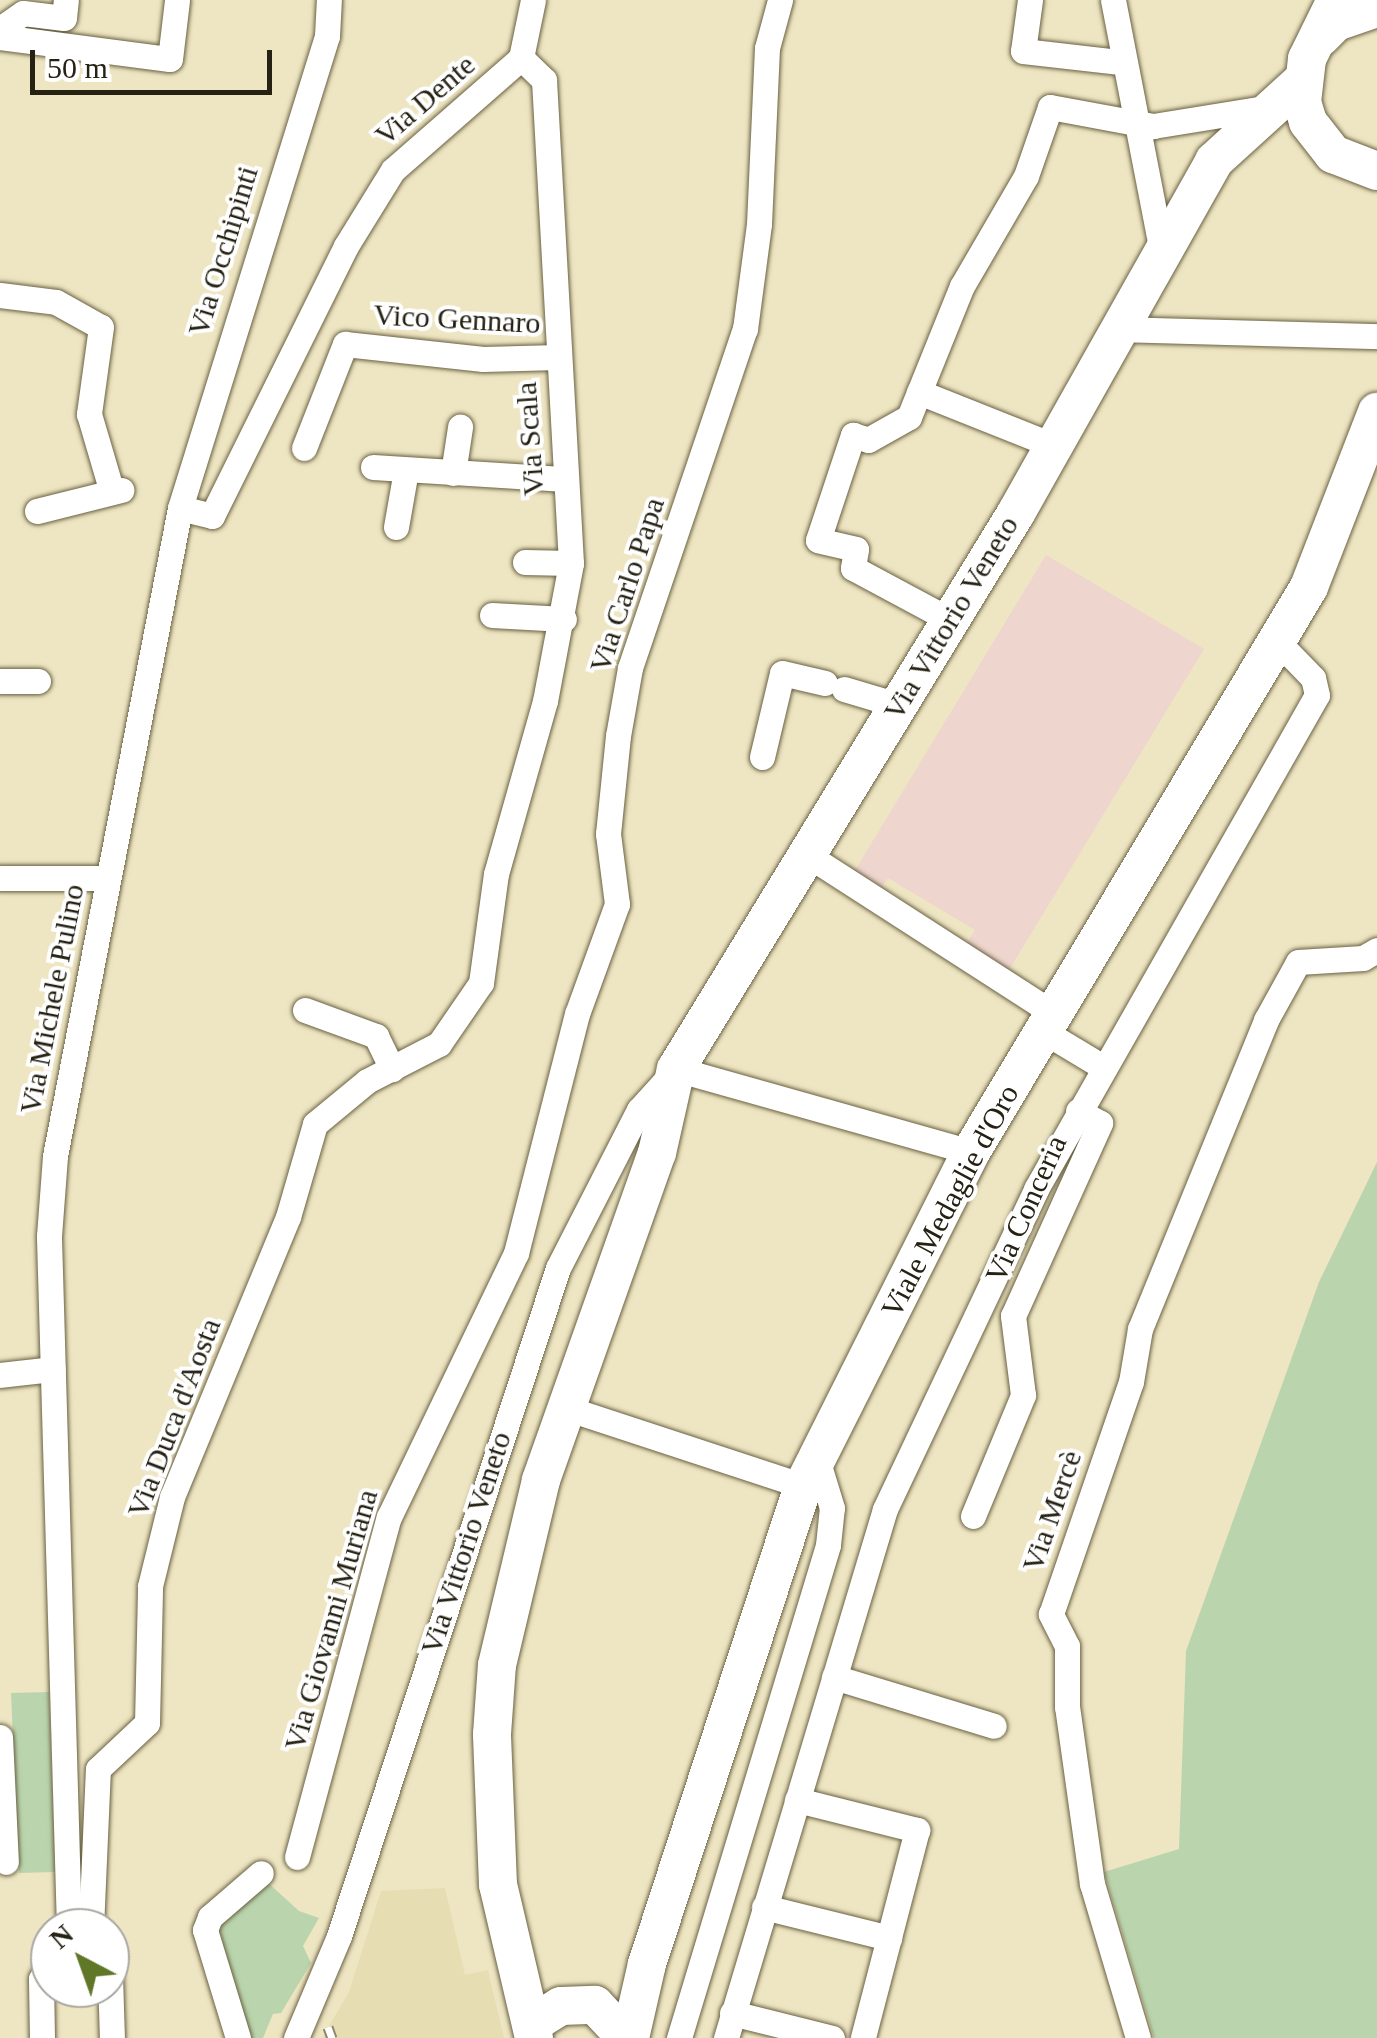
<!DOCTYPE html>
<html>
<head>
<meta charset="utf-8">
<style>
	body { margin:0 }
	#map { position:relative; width:1377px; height:2038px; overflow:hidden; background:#eee5c2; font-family:"Times New Roman",serif }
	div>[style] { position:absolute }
	.built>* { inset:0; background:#e7ddb2 }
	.education>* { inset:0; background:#eed5cd }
	.green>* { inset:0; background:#bad5ad }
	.roads { filter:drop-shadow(0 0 2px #696142) drop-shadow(0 0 2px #696142) }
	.street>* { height:25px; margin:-12.5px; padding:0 12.5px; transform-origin:12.5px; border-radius:12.5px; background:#fff }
	.secondary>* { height:38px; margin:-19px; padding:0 19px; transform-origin:19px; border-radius:19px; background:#fff }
	.rail>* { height:11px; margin-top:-5.5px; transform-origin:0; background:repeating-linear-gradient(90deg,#fff 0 22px,#8e876e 0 44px); box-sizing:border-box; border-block:2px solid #8e876e }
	span { translate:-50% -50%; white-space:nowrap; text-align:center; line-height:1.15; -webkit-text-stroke:8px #fff; paint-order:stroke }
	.street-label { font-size:30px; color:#252214 }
	.north { position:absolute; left:30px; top:1908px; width:100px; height:100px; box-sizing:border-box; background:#fff; border:2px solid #a8a7a1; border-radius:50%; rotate:319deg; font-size:28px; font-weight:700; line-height:40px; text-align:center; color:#252214 }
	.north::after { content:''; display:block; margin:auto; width:35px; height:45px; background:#607728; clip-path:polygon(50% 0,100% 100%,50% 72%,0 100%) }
	.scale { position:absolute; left:30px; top:50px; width:242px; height:45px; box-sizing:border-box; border:5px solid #252214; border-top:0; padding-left:12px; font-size:30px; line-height:35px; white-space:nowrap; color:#252214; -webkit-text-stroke:8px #fff; paint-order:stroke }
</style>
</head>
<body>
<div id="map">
	<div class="built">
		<div style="clip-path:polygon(445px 1888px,465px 1975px,488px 1970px,504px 2038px,322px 2038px,349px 1992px,381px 1891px)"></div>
	</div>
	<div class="education">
		<div style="clip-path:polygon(1046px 555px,1204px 649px,1009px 970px,966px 945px,975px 930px,888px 878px,881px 888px,854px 872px)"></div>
	</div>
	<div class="green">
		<div style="clip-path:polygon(1377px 1162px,1377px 2038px,1154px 2038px,1104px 1872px,1179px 1849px,1186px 1651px,1319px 1282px)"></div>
		<div style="clip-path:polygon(49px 1692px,55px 1872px,19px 1873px,11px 1693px)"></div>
		<div style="clip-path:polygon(265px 1880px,299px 1911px,319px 1918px,303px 1946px,311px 1963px,281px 2013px,273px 2014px,263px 2038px,246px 2038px,213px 1940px,225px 1915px)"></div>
	</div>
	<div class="roads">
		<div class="street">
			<div style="left:1030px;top:0;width:51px;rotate:97.8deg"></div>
			<div style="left:1023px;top:51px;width:98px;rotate:6.5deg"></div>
			<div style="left:1113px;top:0;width:257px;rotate:79deg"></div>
			<div style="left:0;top:29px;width:28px;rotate:-35deg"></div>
			<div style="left:23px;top:13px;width:41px;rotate:7deg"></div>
			<div style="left:64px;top:18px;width:18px;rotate:-84deg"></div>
			<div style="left:0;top:37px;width:171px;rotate:7.4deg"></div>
			<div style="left:170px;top:59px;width:59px;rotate:-83.2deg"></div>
			<div style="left:521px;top:58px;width:59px;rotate:-78.3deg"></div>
			<div style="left:0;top:295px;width:56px;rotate:7.1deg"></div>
			<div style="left:56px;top:302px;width:51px;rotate:29.1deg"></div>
			<div style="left:101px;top:327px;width:88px;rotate:97.9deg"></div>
			<div style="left:89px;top:414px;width:81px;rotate:73.6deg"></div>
			<div style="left:1120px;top:329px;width:257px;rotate:1.6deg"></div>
			<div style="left:919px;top:392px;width:146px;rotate:21.7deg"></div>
			<div style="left:304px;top:448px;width:112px;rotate:-68.5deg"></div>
			<div style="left:345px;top:344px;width:139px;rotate:6.2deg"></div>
			<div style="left:483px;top:359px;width:75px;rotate:-1.5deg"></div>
			<div style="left:373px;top:467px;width:193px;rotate:3.6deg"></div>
			<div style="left:453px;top:473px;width:47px;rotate:-81.3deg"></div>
			<div style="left:180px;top:508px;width:33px;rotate:14deg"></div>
			<div style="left:212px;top:516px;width:301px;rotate:-63.6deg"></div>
			<div style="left:346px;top:246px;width:89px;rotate:-58.3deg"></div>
			<div style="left:393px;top:170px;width:170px;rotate:-41.2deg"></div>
			<div style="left:37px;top:511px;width:87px;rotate:-14deg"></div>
			<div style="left:396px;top:527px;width:58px;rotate:-80deg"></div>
			<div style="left:525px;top:562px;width:46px;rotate:1.2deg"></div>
			<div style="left:492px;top:615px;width:72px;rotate:3.2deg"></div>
			<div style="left:950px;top:620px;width:110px;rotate:-151.8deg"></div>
			<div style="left:853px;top:568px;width:19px;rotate:-81deg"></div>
			<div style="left:856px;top:549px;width:39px;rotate:-167deg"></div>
			<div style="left:818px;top:540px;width:111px;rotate:-71.6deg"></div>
			<div style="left:853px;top:435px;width:16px;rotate:18deg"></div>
			<div style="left:868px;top:440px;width:47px;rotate:-29.3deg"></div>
			<div style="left:909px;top:417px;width:141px;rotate:-68deg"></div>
			<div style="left:962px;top:286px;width:127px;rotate:-59.8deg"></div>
			<div style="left:1026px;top:176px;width:73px;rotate:-70.8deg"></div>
			<div style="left:1050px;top:107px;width:105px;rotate:10.5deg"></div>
			<div style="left:1153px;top:126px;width:119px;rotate:-9.2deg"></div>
			<div style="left:0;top:681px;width:38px"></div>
			<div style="left:844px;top:689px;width:56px;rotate:16.5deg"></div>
			<div style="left:762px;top:757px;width:86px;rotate:-76.6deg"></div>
			<div style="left:782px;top:673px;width:44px;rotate:13.1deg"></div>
			<div style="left:806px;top:854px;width:295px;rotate:32.8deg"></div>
			<div style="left:0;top:878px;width:108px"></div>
			<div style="left:305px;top:1010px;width:76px;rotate:20.1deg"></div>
			<div style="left:376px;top:1036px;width:37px;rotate:64deg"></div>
			<div style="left:1043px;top:1031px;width:70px;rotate:31deg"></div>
			<div style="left:0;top:1375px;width:53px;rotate:-6.5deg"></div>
			<div style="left:563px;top:1407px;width:253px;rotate:18.2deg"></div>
			<div style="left:973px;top:1516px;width:131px;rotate:-67.5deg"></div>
			<div style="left:1023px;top:1395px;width:80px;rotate:-97.2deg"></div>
			<div style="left:1013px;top:1316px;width:212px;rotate:-65.7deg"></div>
			<div style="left:1100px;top:1123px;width:25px;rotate:-151deg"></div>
			<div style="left:834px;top:1677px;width:167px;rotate:17deg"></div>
			<div style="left:0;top:1737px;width:125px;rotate:87.3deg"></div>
			<div style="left:797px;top:1800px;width:124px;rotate:14deg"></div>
			<div style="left:917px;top:1830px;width:215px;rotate:104.6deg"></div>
			<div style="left:297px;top:1857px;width:352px;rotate:-74.9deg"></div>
			<div style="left:389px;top:1517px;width:293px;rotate:-64.3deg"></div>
			<div style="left:516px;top:1253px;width:247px;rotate:-75.7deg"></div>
			<div style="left:577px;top:1014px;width:117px;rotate:-70deg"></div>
			<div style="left:617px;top:904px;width:71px;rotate:-97.3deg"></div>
			<div style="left:608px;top:834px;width:99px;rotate:-84.2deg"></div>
			<div style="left:618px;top:736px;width:69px;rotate:-80deg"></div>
			<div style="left:630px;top:668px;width:358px;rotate:-71.3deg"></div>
			<div style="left:745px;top:329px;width:106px;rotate:-82.4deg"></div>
			<div style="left:759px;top:224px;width:176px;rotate:-87.4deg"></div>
			<div style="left:767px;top:48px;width:50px;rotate:-74.8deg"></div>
			<div style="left:764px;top:1907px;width:129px;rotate:13.9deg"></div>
			<div style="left:69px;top:1928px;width:692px;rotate:-91.66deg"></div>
			<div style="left:49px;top:1236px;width:80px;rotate:-85.7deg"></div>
			<div style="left:55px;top:1156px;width:660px;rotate:-79.08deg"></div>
			<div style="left:180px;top:508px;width:494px;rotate:-72.7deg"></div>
			<div style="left:327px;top:36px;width:36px;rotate:-87deg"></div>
			<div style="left:91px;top:1928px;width:159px;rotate:-87.5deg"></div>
			<div style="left:98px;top:1769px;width:67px;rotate:-43.2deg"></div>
			<div style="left:147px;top:1723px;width:137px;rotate:-88.7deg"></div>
			<div style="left:150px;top:1586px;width:92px;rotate:-76.1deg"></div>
			<div style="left:172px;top:1497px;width:303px;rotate:-67.5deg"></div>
			<div style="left:288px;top:1217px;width:97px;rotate:-73.8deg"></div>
			<div style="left:315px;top:1124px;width:67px;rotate:-39.6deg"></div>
			<div style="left:367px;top:1081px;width:81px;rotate:-27.2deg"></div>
			<div style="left:439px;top:1044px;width:74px;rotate:-55.5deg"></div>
			<div style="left:481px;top:983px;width:110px;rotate:-82.2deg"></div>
			<div style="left:496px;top:874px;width:180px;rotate:-74.2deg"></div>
			<div style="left:545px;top:701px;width:140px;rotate:-79.3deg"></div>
			<div style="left:571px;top:563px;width:484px;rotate:-93.2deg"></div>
			<div style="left:544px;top:80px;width:32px;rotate:-136deg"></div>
			<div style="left:110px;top:1976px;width:62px;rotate:88.2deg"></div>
			<div style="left:732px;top:2013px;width:103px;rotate:14deg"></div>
			<div style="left:42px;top:2038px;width:59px;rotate:-91deg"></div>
			<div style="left:41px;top:1979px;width:18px;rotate:-61deg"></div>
			<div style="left:238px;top:2038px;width:113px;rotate:-107deg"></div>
			<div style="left:205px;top:1930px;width:14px;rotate:-69deg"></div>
			<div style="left:210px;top:1917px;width:67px;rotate:-40.8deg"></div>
			<div style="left:296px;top:2038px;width:111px;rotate:-67.1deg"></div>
			<div style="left:339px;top:1936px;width:703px;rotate:-71.85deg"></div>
			<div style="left:558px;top:1268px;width:178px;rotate:-62.9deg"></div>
			<div style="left:639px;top:1110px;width:55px;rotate:-47.9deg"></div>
			<div style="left:676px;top:1069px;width:306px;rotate:15.7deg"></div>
			<div style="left:679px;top:2038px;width:515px;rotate:-73.18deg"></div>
			<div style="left:828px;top:1545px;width:37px;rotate:-84deg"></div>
			<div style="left:832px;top:1508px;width:51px;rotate:-107deg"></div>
			<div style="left:726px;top:2038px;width:552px;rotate:-73.27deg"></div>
			<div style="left:885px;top:1509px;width:354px;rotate:-64.7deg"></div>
			<div style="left:1036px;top:1189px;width:568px;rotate:-60.37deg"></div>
			<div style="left:1317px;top:695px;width:17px;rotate:-103deg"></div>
			<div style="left:1313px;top:678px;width:50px;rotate:-134.2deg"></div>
			<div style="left:1138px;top:2038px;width:161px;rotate:-106.6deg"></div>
			<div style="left:1092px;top:1884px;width:179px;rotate:-98deg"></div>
			<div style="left:1067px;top:1707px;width:61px;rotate:-90deg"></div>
			<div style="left:1067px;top:1646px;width:36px;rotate:-117deg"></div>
			<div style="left:1051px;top:1614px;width:245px;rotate:-71deg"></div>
			<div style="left:1131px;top:1382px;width:54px;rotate:-80.4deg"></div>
			<div style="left:1140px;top:1329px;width:334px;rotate:-67.8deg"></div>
			<div style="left:1266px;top:1020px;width:66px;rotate:-61.1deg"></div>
			<div style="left:1298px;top:962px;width:65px;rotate:-3.5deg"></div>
			<div style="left:1363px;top:958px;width:16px;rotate:-30deg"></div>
		</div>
		<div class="secondary">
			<div style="left:1336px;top:0;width:66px;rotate:116.2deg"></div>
			<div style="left:1307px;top:59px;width:43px;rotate:96.6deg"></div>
			<div style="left:1302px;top:102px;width:21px;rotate:73deg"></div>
			<div style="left:1308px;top:122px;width:41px;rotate:52deg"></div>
			<div style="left:1333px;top:154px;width:47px;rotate:21.1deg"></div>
			<div style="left:1321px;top:37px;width:21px;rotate:-45deg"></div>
			<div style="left:1336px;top:22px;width:43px;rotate:-18.9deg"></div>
			<div style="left:532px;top:2024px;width:34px;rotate:-32deg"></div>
			<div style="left:561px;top:2006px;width:34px;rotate:-2deg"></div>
			<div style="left:595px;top:2005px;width:45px;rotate:46.8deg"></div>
			<div style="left:534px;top:2038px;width:157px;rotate:-103.2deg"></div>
			<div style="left:498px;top:1885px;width:151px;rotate:-92.3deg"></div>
			<div style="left:492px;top:1734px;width:69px;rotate:-85.9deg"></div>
			<div style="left:497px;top:1665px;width:190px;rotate:-76.6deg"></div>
			<div style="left:541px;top:1480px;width:347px;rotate:-70.5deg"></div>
			<div style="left:657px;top:1153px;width:86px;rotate:-77.3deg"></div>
			<div style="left:676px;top:1069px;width:652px;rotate:-58.55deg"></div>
			<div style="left:1016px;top:513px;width:404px;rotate:-60.6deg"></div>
			<div style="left:1214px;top:161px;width:119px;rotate:-42.3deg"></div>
			<div style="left:630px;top:2038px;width:76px;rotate:-77.1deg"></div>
			<div style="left:647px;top:1964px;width:503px;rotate:-71.93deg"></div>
			<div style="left:803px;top:1486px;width:374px;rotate:-63.3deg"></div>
			<div style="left:971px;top:1152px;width:658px;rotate:-59.11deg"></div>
			<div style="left:1309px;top:587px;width:188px;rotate:-68.8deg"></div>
		</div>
	</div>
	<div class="rail">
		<div style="left:328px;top:2027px;width:12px;rotate:70deg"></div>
	</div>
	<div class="street-label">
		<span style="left:425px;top:100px;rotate:-41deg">Via Dente</span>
		<span style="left:223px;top:251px;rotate:-73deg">Via Occhipinti</span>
		<span style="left:457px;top:319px;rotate:3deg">Vico Gennaro</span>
		<span style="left:530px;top:439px;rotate:-94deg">Via Scala</span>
		<span style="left:627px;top:585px;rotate:-72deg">Via Carlo Papa</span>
		<span style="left:951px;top:618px;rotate:-59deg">Via Vittorio Veneto</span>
		<span style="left:52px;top:999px;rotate:-79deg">Via Michele Pulino</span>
		<span style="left:950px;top:1201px;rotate:-62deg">Viale Medaglie d'Oro</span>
		<span style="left:1026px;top:1209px;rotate:-66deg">Via Conceria</span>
		<span style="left:174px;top:1418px;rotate:-69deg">Via Duca d'Aosta</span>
		<span style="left:1052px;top:1511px;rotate:-71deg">Via Mercè</span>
		<span style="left:466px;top:1543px;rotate:-72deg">Via Vittorio Veneto</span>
		<span style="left:331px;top:1620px;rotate:-74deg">Via Giovanni Muriana</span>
	</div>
	<div class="north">N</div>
	<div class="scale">50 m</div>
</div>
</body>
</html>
